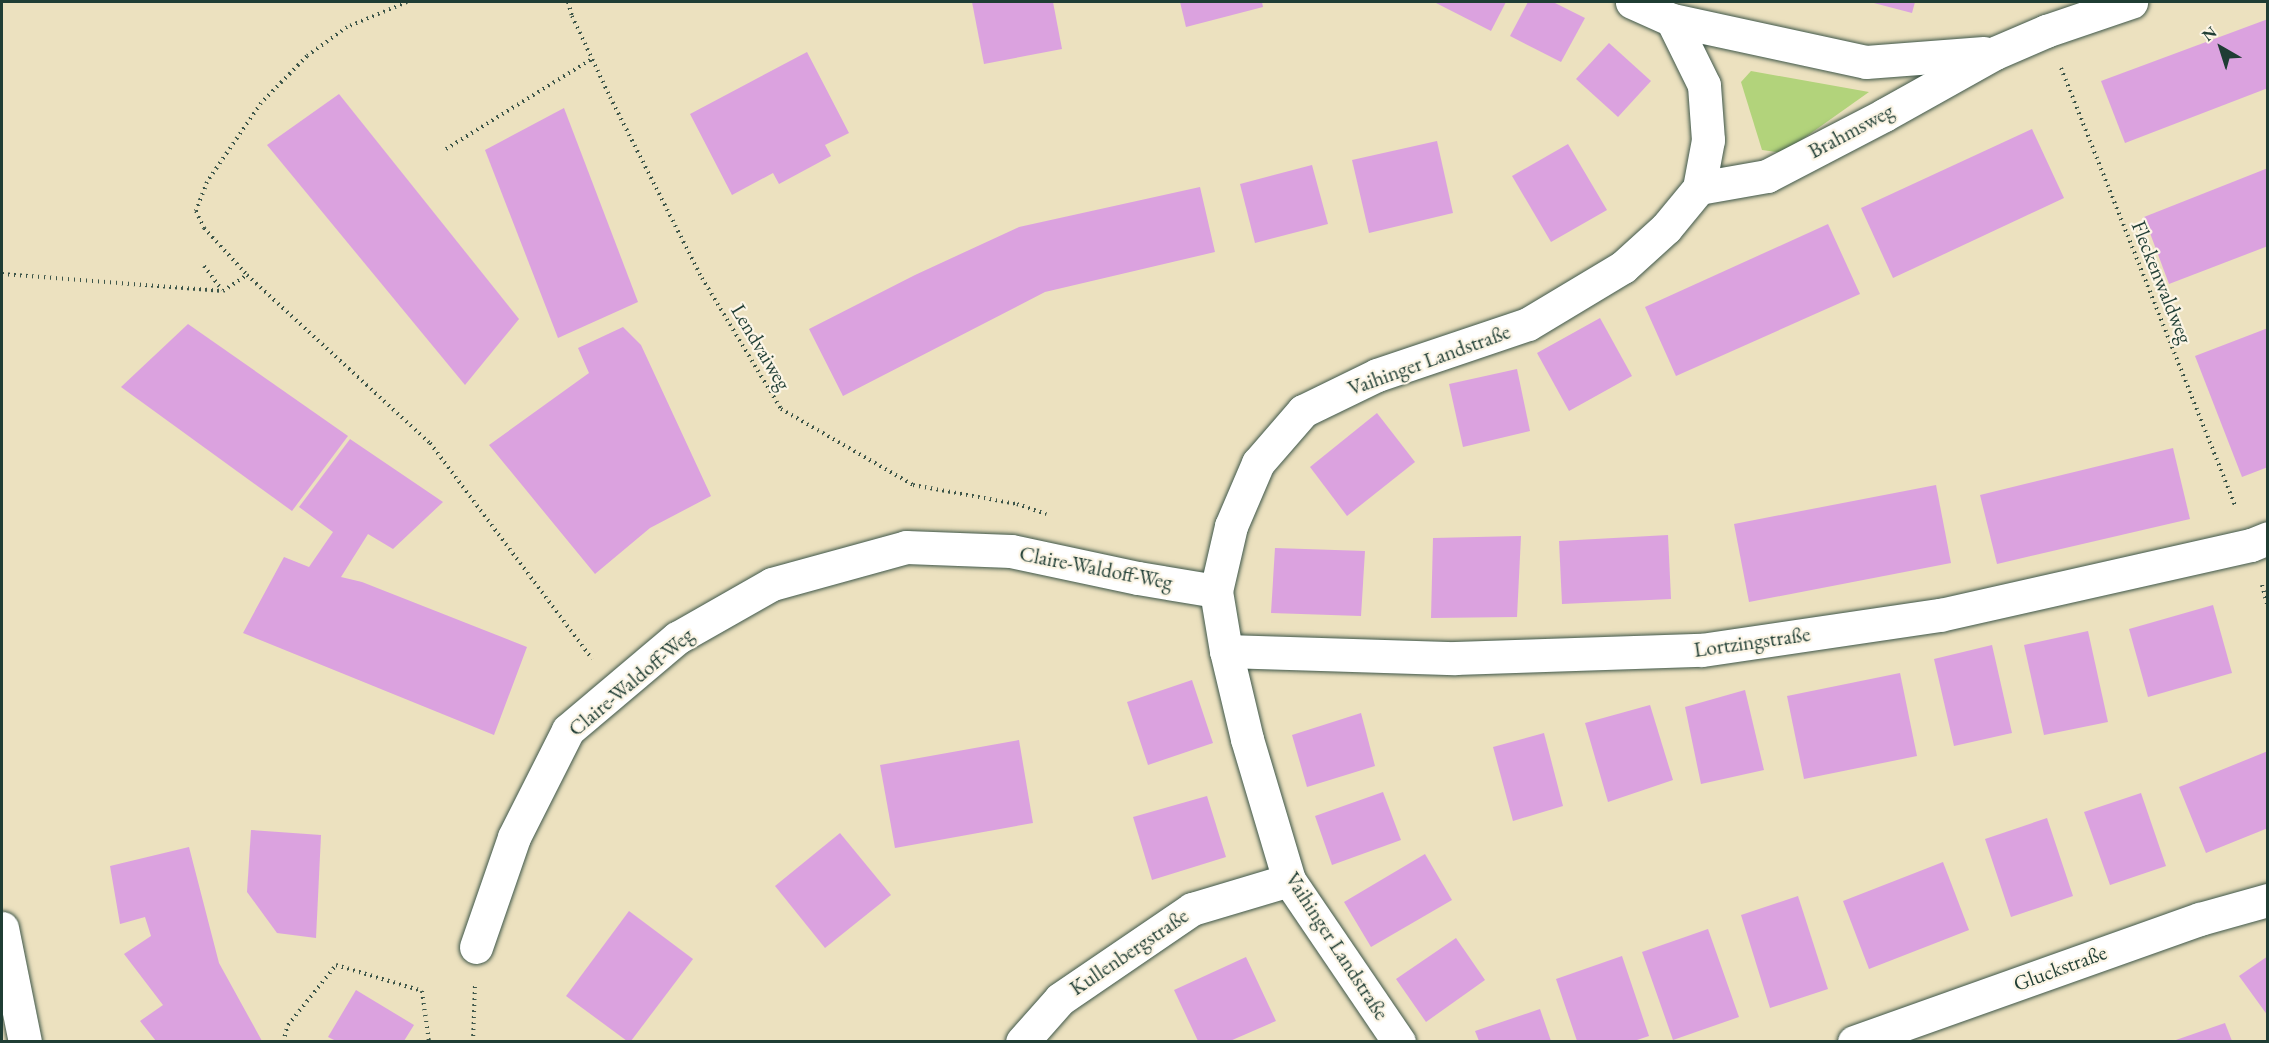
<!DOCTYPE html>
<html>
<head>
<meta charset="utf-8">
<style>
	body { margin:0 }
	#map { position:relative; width:2269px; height:1043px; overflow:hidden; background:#ece1bf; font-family:"EB Garamond",serif }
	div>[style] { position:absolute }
	.green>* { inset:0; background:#b2d37b }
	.building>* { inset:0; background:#dba2df }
	.path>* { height:4px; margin-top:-2px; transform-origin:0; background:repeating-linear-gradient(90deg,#3e5649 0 1.5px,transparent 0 6px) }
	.roads { filter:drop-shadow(0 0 2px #3e5649) drop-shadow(0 0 2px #3e5649) }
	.street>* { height:33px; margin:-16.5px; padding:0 16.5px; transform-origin:16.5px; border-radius:16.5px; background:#fff }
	span { translate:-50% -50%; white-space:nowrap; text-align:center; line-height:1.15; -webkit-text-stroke:4.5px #fcf5e5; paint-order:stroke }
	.street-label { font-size:21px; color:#1f3d34 }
	.frame { position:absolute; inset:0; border:3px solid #1f3d34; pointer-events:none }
	.north { position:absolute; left:2191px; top:18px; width:60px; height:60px; -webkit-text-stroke:4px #fcf5e5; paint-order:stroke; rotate:321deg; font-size:16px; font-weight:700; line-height:24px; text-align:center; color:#1f3d34 }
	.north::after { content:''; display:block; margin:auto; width:21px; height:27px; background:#1f3d34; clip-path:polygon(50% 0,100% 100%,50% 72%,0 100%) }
</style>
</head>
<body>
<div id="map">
	<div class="green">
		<div style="clip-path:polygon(1751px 71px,1869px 92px,1783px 153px,1762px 150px,1741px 82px)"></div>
	</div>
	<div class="building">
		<div style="clip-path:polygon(972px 2px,1053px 2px,1062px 49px,984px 64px)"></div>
		<div style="clip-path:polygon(1180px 2px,1262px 2px,1263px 7px,1186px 27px)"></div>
		<div style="clip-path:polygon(1437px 2px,1506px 2px,1491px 31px,1436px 3px)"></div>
		<div style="clip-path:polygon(1528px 2px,1553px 2px,1585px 18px,1561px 62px,1510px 36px)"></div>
		<div style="clip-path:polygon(1870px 2px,1915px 2px,1912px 13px)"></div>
		<div style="clip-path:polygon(2268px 19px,2268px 88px,2125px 143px,2101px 81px)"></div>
		<div style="clip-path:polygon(1609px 43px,1651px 81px,1618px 117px,1576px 79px)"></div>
		<div style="clip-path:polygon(807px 52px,849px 133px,825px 145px,831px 156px,779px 184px,773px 173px,732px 195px,690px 114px)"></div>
		<div style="clip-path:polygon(339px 94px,519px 319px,465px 385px,267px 145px)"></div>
		<div style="clip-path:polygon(564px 108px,638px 302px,558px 338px,485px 150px)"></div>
		<div style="clip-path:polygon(2032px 129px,2064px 198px,1893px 278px,1861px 208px)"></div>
		<div style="clip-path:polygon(1437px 141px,1453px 213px,1369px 233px,1352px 160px)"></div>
		<div style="clip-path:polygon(1568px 144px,1607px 210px,1551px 242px,1512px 176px)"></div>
		<div style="clip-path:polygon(1312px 165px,1328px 224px,1255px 243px,1240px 184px)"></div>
		<div style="clip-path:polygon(2268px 168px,2268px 246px,2169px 284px,2144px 217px)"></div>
		<div style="clip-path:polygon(1200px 187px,1215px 252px,1045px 292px,843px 396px,809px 329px,915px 275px,1019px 227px)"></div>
		<div style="clip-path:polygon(1828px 224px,1860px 294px,1676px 376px,1645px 307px)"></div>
		<div style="clip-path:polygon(1600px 318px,1632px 376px,1569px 411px,1537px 353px)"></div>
		<div style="clip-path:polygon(188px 324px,348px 436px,292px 511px,121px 387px)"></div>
		<div style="clip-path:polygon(623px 327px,641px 345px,711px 496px,650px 528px,595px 574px,489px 445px,589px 373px,578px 348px)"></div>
		<div style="clip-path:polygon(2268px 328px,2268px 467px,2242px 477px,2195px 356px)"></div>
		<div style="clip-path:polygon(1517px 369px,1530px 431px,1463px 447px,1449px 384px)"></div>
		<div style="clip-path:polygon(1377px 413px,1415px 462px,1347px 516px,1310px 467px)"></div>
		<div style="clip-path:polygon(350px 439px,443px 502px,393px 549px,368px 534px,341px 577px,362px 582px,527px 647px,494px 735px,243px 633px,284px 557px,309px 567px,333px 532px,299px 507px)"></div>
		<div style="clip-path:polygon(2173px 448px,2190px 519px,1997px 564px,1980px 495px)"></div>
		<div style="clip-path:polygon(1936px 485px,1951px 563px,1749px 602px,1734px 524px)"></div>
		<div style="clip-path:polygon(1668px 535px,1671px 599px,1562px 604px,1559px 541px)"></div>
		<div style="clip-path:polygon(1521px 536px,1517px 617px,1431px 618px,1433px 538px)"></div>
		<div style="clip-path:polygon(1275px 548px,1365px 551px,1361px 616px,1271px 613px)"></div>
		<div style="clip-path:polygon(2213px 605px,2232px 673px,2148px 697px,2129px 629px)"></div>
		<div style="clip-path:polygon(2088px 631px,2108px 722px,2044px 735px,2024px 645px)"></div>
		<div style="clip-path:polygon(1992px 645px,2012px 733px,1954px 746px,1934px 659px)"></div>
		<div style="clip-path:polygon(1900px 673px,1917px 756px,1804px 779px,1787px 696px)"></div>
		<div style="clip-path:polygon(1192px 680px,1213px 743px,1148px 765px,1127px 702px)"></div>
		<div style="clip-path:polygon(1745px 690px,1764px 770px,1701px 784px,1685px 707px)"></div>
		<div style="clip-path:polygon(1650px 705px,1673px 780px,1608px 802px,1585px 723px)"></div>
		<div style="clip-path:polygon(1361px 713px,1375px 766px,1307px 787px,1292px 735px)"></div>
		<div style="clip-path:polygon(1544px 733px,1563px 806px,1513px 821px,1493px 747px)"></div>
		<div style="clip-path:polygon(1019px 740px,1033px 823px,895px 848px,880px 765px)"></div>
		<div style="clip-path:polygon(2268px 751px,2268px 828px,2206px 853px,2179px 787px)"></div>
		<div style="clip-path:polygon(1383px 792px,1401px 840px,1332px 865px,1315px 816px)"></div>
		<div style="clip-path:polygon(2141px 793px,2166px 866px,2110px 885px,2084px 812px)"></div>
		<div style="clip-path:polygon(1207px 796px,1226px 857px,1152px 880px,1133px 817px)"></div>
		<div style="clip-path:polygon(2047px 818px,2073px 896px,2011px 917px,1985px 839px)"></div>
		<div style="clip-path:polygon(251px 830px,321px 835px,316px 938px,277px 933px,247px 892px)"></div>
		<div style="clip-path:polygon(840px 833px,891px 895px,825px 948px,775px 886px)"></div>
		<div style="clip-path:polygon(189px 847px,219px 963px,262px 1041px,156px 1041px,140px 1021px,163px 1005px,124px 954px,151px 936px,145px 917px,120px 924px,110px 866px)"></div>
		<div style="clip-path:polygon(1425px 854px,1452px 900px,1371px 947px,1344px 902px)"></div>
		<div style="clip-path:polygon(1943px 862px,1969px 930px,1869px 969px,1843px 901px)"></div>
		<div style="clip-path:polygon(1798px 896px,1828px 989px,1770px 1008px,1741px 915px)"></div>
		<div style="clip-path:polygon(629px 911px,693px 959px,631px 1041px,627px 1041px,566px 996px)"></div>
		<div style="clip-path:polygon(1708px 929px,1739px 1017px,1673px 1040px,1642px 952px)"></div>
		<div style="clip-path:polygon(1456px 938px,1485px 980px,1426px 1022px,1396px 979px)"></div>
		<div style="clip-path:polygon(1622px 956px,1649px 1036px,1634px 1041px,1577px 1041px,1556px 979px)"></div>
		<div style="clip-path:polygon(2268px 956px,2268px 1016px,2239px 976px)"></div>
		<div style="clip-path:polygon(1246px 957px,1276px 1021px,1230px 1041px,1198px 1041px,1174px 990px)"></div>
		<div style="clip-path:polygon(356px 990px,414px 1025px,404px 1041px,336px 1041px,328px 1037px)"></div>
		<div style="clip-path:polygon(1540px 1009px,1551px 1041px,1479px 1041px,1475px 1031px)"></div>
		<div style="clip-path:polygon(2225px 1023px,2232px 1041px,2173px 1041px)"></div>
	</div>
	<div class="path">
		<div style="left:407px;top:2px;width:65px;rotate:157.4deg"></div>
		<div style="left:347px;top:27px;width:49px;rotate:144.1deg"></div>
		<div style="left:307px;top:56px;width:66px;rotate:134.4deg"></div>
		<div style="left:261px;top:103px;width:96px;rotate:124.4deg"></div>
		<div style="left:207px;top:182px;width:31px;rotate:111deg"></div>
		<div style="left:196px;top:211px;width:19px;rotate:65deg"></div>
		<div style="left:204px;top:228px;width:64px;rotate:47.5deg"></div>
		<div style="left:247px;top:275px;width:248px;rotate:42.6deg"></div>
		<div style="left:430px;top:443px;width:270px;rotate:53.1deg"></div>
		<div style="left:568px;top:2px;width:15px;rotate:74deg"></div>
		<div style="left:572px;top:16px;width:89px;rotate:64.9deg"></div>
		<div style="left:610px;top:97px;width:203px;rotate:63.1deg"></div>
		<div style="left:702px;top:278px;width:153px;rotate:58.9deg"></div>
		<div style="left:781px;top:409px;width:152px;rotate:29.9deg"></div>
		<div style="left:913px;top:485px;width:106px;rotate:10.4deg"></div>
		<div style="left:1017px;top:504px;width:31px;rotate:19deg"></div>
		<div style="left:2061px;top:68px;width:473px;rotate:68.3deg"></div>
		<div style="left:446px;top:149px;width:172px;rotate:-31.7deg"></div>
		<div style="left:204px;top:266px;width:30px;rotate:53deg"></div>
		<div style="left:2px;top:274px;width:222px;rotate:4.4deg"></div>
		<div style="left:223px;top:291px;width:29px;rotate:-34deg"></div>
		<div style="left:2262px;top:585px;width:23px;rotate:75deg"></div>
		<div style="left:283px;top:1042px;width:18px;rotate:-74deg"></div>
		<div style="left:288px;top:1025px;width:77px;rotate:-51.3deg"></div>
		<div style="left:336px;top:965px;width:90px;rotate:16.8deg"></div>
		<div style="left:422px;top:991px;width:51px;rotate:82.2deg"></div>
		<div style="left:473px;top:1042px;width:57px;rotate:-88deg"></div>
	</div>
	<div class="roads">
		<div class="street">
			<div style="left:1672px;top:20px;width:198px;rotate:12.2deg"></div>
			<div style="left:1866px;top:62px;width:118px;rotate:-4.4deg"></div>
			<div style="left:1699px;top:188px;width:69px;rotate:-10deg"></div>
			<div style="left:1767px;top:176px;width:132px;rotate:-27.5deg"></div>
			<div style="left:1884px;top:115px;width:127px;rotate:-29.2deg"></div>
			<div style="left:1995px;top:53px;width:56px;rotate:-23.3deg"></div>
			<div style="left:2046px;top:31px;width:90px;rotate:-18.8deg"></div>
			<div style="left:1226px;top:651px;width:229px;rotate:1.8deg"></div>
			<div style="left:1455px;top:658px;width:247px;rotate:-1.9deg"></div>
			<div style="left:1702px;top:650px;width:241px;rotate:-8.4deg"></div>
			<div style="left:1940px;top:615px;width:319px;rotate:-12.7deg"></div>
			<div style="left:2251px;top:545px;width:18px;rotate:-22deg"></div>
			<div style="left:2px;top:928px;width:116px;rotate:78.6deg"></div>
			<div style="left:476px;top:947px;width:116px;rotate:-70.9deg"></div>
			<div style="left:514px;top:837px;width:120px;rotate:-63.2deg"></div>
			<div style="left:568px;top:730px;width:143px;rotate:-40.2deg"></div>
			<div style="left:677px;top:638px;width:109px;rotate:-29.6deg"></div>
			<div style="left:772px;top:584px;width:139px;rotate:-15.4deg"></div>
			<div style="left:906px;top:547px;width:105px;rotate:2.2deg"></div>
			<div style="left:1011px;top:551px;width:130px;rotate:12deg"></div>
			<div style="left:1138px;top:578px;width:79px;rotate:9.5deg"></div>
			<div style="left:1022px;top:1042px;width:57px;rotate:-48.5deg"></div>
			<div style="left:1060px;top:999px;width:160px;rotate:-34.3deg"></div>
			<div style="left:1192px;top:909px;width:101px;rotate:-16.6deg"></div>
			<div style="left:1399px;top:1042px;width:196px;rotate:-124.2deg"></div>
			<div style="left:1289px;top:880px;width:147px;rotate:-106.6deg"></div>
			<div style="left:1247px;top:739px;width:90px;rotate:-103.4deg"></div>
			<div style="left:1226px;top:651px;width:61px;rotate:-99.5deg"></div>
			<div style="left:1216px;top:591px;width:67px;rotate:-77deg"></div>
			<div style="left:1231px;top:526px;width:69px;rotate:-66.8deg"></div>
			<div style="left:1258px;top:463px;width:69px;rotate:-49.1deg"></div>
			<div style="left:1303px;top:411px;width:82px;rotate:-25.9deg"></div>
			<div style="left:1377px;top:375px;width:159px;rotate:-18.7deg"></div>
			<div style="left:1528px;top:324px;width:111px;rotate:-31deg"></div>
			<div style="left:1623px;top:267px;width:58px;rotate:-42.2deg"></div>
			<div style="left:1666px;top:228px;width:52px;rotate:-50.5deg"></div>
			<div style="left:1699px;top:188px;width:49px;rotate:-79.4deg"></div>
			<div style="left:1708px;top:140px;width:55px;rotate:-94.2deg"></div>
			<div style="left:1704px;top:85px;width:72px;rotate:-116.2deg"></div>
			<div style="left:1672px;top:20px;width:44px;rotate:-155.8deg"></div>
			<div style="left:1854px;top:1042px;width:367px;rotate:-19.6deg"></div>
			<div style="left:2200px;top:919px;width:71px;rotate:-15.6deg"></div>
		</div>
	</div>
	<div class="street-label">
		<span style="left:1851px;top:131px;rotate:-28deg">Brahmsweg</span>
		<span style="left:2162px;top:282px;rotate:68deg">Fleckenwaldweg</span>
		<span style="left:761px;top:347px;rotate:59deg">Lendvaiweg</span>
		<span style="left:1429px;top:360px;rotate:-20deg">Vaihinger Landstraße</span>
		<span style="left:1096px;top:568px;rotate:11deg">Claire-Waldoff-Weg</span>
		<span style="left:1752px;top:642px;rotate:-8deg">Lortzingstraße</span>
		<span style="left:631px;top:682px;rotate:-40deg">Claire-Waldoff-Weg</span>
		<span style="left:1337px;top:946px;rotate:57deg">Vaihinger Landstraße</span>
		<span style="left:1129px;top:952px;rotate:-34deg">Kullenbergstraße</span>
		<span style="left:2060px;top:968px;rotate:-20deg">Gluckstraße</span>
	</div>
	<div class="frame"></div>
	<div class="north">N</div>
</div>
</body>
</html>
